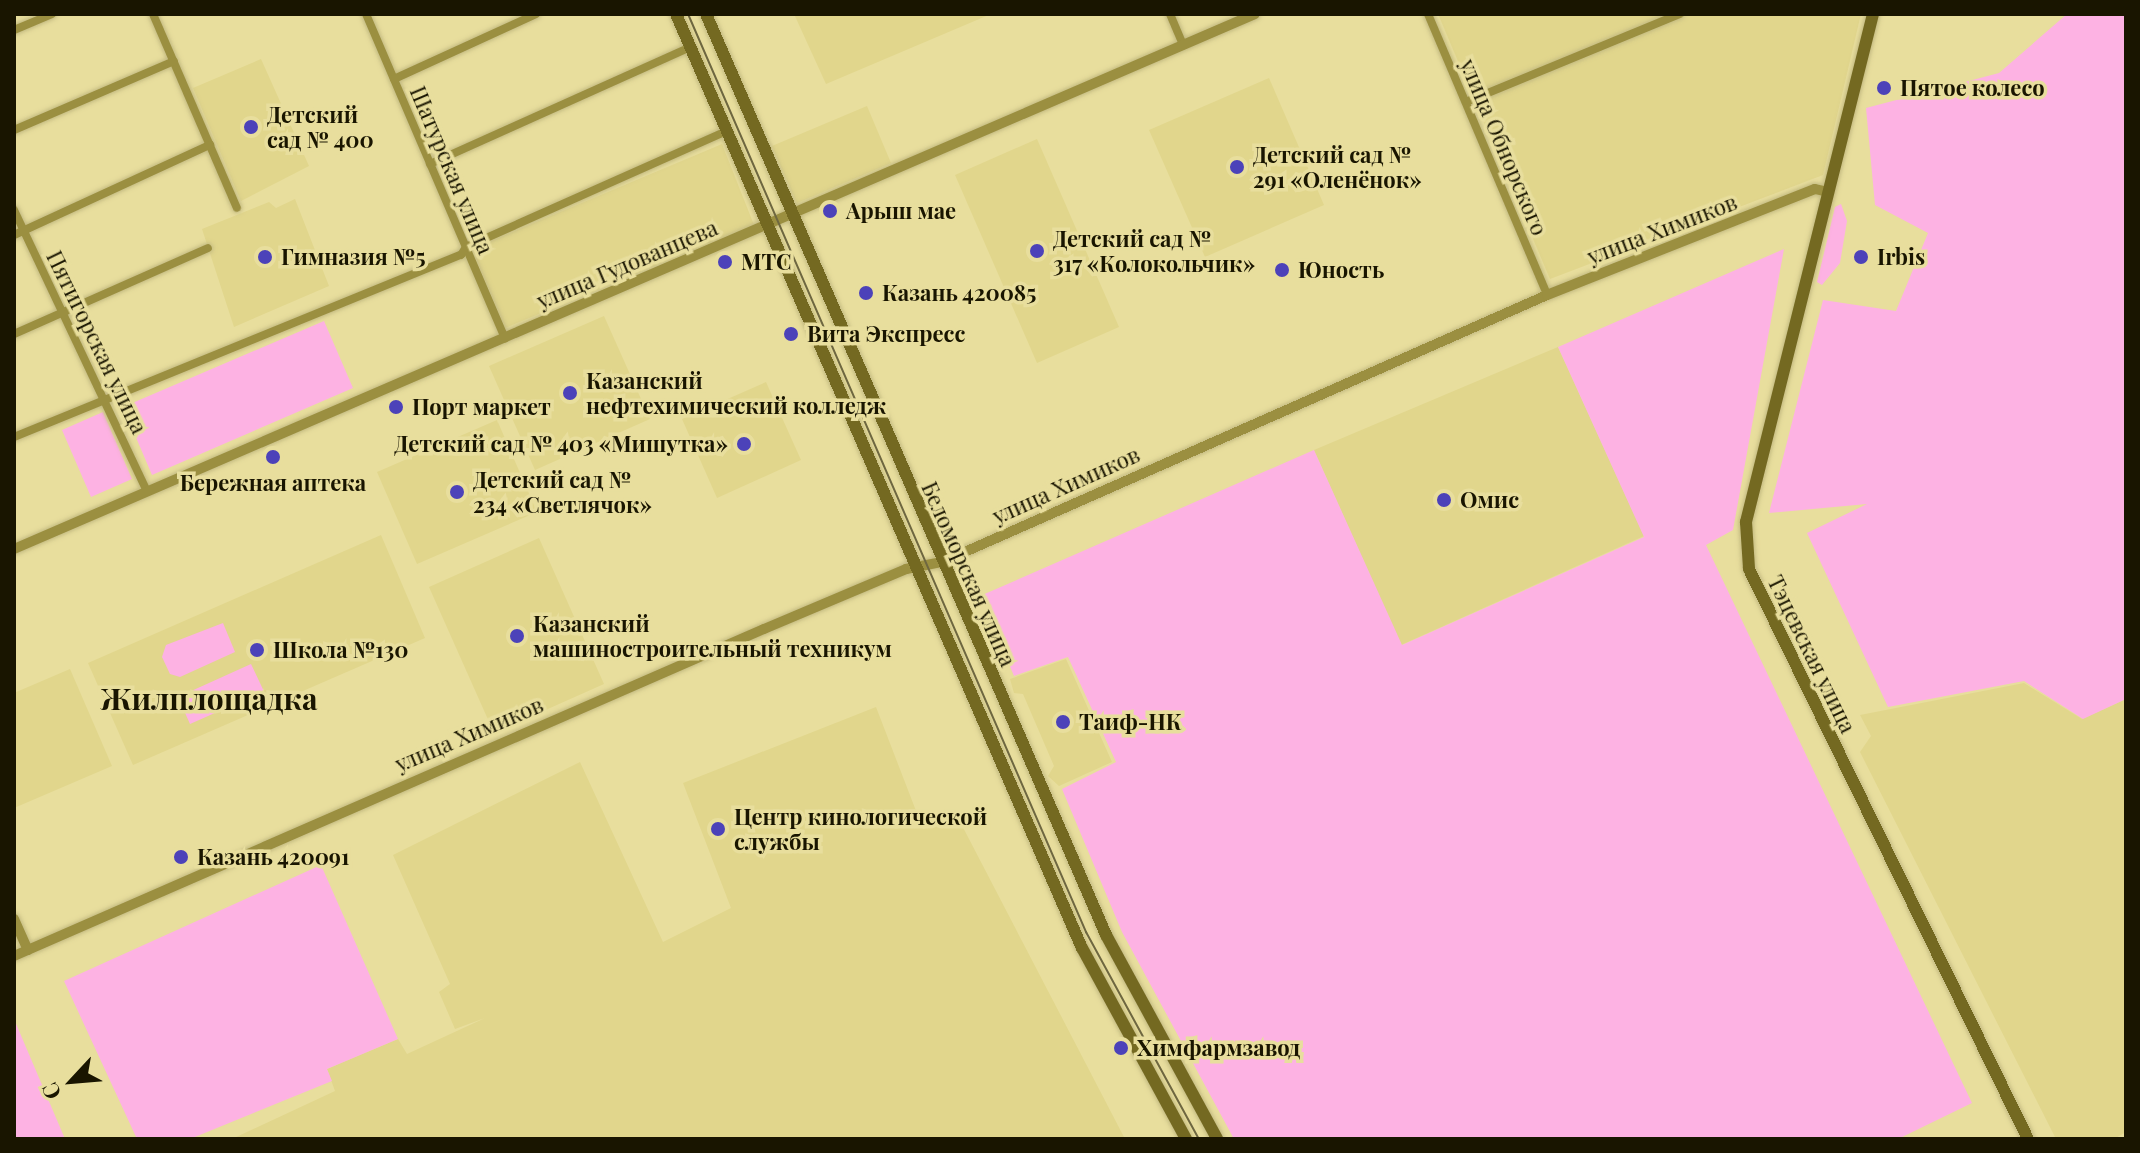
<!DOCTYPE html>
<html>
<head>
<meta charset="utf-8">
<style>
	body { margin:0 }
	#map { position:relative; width:2140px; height:1153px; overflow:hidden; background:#e8de9d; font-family:"Playfair Display",serif }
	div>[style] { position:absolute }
	.built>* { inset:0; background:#e1d68c }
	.green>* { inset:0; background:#fdb2e3 }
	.roads { filter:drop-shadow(0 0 2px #c3ba81) drop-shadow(0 0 2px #c3ba81) }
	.minor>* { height:8px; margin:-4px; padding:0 4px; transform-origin:4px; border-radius:4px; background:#9b8f40 }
	.tertiary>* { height:10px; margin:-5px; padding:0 5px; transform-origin:5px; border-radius:5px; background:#9b8f40 }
	.secondary>* { height:12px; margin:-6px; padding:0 6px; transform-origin:6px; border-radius:6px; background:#746921 }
	.tram>* { height:2px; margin:-1px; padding:0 1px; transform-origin:1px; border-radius:1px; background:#6e6740 }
	.dots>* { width:22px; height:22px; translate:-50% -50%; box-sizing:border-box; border:4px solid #e8de9d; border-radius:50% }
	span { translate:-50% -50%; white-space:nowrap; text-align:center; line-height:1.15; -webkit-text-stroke:7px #e8de9d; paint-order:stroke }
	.poi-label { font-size:22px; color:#191500; font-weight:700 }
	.left { translate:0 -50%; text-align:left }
	.right { translate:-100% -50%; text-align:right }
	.street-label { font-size:22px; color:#191500 }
	.district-label { font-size:30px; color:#191500; font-weight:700 }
	.frame { position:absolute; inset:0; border:16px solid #191500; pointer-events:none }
	.north { position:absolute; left:32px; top:1041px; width:80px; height:80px; -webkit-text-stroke:6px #e8de9d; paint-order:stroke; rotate:244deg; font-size:22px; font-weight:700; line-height:32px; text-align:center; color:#191500 }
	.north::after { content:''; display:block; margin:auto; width:28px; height:36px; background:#191500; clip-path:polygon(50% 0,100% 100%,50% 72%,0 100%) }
</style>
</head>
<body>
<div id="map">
	<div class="built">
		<div style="clip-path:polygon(794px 14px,991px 14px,826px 84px)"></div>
		<div style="clip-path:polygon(1438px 14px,1861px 14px,1823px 175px,1550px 279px)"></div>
		<div style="clip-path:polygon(261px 59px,309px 166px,241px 201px,193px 88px)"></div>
		<div style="clip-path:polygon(1269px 78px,1324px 205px,1205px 257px,1149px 130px)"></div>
		<div style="clip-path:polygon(867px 106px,891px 163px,797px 203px,772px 146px)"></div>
		<div style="clip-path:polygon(1037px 139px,1119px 327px,1037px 363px,955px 175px)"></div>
		<div style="clip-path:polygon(722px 144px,754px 225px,505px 328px,472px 249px)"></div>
		<div style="clip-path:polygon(295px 199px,329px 286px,234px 327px,202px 229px,269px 202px,276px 208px)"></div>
		<div style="clip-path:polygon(604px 316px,650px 419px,535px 470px,489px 366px)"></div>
		<div style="clip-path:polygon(1558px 347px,1644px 536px,1401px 645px,1314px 450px)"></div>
		<div style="clip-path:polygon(766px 382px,801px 460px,717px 498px,682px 419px)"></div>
		<div style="clip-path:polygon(497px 420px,537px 512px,417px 564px,377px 472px)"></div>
		<div style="clip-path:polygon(381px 535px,425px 638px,133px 765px,88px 663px)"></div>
		<div style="clip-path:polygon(539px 538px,604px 684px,494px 733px,429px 587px)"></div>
		<div style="clip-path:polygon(1066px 659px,1112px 762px,1059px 786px,1048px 776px,1054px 766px,1023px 694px,1014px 693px,1010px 679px)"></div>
		<div style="clip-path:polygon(70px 669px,112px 766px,14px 808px,14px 693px)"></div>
		<div style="clip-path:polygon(2024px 683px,2082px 719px,2126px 699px,2126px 1132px,2114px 1139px,2056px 1139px,1860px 752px,1871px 736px,1860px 715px)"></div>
		<div style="clip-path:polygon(876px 707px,923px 829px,956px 814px,1125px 1139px,232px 1139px,335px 1091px,327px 1069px,398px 1039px,407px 1054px,485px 1018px,455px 1029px,439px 992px,450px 984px,393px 855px,580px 762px,663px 942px,731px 908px,683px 783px)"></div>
	</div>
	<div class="green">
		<div style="clip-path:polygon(2067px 14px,2126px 14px,2126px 699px,2083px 719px,2024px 681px,1888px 707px,1807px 533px,1867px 504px,1769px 513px,1823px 300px,1896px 311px,1928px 233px,1875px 205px,1866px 108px,1999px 73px)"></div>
		<div style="clip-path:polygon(1841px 204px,1847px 221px,1840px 263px,1822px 285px,1817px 282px,1835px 207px)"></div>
		<div style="clip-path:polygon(1784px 249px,1733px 530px,1706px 545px,1972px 1103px,1898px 1139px,1234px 1139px,1122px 932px,1062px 789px,1116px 762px,1068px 657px,1014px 676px,980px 596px,1314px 450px,1402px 645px,1644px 537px,1558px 347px)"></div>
		<div style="clip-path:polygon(324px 321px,353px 388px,152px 475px,123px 407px)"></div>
		<div style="clip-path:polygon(103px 412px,132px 479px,91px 497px,62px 430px)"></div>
		<div style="clip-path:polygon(223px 623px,235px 652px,180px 677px,170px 674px,162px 657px,166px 645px)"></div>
		<div style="clip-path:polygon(251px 664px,268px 700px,246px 710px,242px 701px,190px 724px,178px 697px)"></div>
		<div style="clip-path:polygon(321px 865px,398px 1039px,327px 1069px,332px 1081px,190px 1139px,137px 1139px,64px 981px)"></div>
		<div style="clip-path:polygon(14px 1019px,65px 1139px,14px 1139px)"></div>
	</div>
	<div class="roads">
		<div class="minor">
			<div style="left:153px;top:14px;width:211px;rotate:66.6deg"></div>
			<div style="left:366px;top:14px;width:353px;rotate:66.8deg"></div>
			<div style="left:1170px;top:14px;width:34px;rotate:67deg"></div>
			<div style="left:1428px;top:14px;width:305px;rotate:67deg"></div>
			<div style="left:14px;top:30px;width:41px;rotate:-22.8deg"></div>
			<div style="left:394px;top:79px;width:156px;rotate:-24.6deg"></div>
			<div style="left:1466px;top:102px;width:231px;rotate:-22.4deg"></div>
			<div style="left:14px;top:130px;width:174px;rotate:-23.3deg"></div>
			<div style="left:430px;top:164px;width:285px;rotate:-24.2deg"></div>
			<div style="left:14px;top:210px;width:311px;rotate:64.7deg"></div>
			<div style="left:14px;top:235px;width:216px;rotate:-24.7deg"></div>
			<div style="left:14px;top:334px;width:212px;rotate:-23.9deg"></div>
			<div style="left:14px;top:437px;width:483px;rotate:-22.2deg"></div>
			<div style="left:461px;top:255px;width:9px;rotate:-58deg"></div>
			<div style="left:466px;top:247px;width:285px;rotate:-24deg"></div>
		</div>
		<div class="tertiary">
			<div style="left:14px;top:549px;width:1351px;rotate:-23.32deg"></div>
			<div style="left:14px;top:919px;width:34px;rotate:66deg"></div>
			<div style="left:14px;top:956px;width:818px;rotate:-23.56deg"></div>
			<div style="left:764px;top:629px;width:154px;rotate:-22.9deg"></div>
			<div style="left:906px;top:569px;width:37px;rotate:-11deg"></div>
			<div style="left:942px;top:562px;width:661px;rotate:-23.81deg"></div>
			<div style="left:1547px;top:295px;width:288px;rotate:-21.6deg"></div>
			<div style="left:1815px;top:189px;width:13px;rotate:13deg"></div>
		</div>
		<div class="secondary">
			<div style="left:676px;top:14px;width:1018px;rotate:66.51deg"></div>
			<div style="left:1082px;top:948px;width:217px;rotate:61.4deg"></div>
			<div style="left:706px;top:14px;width:1004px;rotate:66.52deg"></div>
			<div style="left:1106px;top:935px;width:232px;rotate:61.4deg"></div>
			<div style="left:1873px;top:14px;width:524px;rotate:104.04deg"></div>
			<div style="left:1746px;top:522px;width:47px;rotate:86.3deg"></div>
			<div style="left:1749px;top:569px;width:635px;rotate:63.92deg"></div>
		</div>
	</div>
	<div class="tram">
		<div style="left:688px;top:14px;width:1001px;rotate:66.56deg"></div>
		<div style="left:1086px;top:932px;width:236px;rotate:61.4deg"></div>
	</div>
	<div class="dots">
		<div style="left:1884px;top:88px;background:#4c42b9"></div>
		<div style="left:251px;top:127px;background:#4c42b9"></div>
		<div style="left:1237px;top:167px;background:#4c42b9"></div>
		<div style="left:830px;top:211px;background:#4c42b9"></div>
		<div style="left:1037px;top:251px;background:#4c42b9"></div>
		<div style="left:265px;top:257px;background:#4c42b9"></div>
		<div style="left:1861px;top:257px;background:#4c42b9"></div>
		<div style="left:725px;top:262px;background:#4c42b9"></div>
		<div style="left:1282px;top:270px;background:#4c42b9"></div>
		<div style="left:866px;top:293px;background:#4c42b9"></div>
		<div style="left:791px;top:334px;background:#4c42b9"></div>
		<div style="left:570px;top:393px;background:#4c42b9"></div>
		<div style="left:396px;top:407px;background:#4c42b9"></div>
		<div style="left:744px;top:444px;background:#4c42b9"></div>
		<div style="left:273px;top:457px;background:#4c42b9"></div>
		<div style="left:457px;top:492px;background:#4c42b9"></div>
		<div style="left:1444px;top:500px;background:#4c42b9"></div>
		<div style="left:517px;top:636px;background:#4c42b9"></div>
		<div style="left:257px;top:650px;background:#4c42b9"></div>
		<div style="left:1063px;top:722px;background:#4c42b9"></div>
		<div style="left:718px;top:829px;background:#4c42b9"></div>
		<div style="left:181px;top:857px;background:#4c42b9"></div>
		<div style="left:1121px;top:1048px;background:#4c42b9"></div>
	</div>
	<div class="poi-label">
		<span class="left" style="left:1900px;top:88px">Пятое колесо</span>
		<span class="left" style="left:267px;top:127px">Детский<br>сад № 400</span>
		<span class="left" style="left:1253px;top:167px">Детский сад №<br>291 «Оленёнок»</span>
		<span class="left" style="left:846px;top:211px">Арыш мае</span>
		<span class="left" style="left:1053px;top:251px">Детский сад №<br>317 «Колокольчик»</span>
		<span class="left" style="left:281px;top:257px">Гимназия №5</span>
		<span class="left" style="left:1877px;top:257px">Irbis</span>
		<span class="left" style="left:741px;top:262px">МТС</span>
		<span class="left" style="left:1298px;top:270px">Юность</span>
		<span class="left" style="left:882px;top:293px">Казань 420085</span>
		<span class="left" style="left:807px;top:334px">Вита Экспресс</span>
		<span class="left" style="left:586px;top:393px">Казанский<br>нефтехимический колледж</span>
		<span class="left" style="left:412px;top:407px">Порт маркет</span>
		<span class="right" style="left:728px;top:444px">Детский сад № 403 «Мишутка»</span>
		<span class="left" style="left:473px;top:492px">Детский сад №<br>234 «Светлячок»</span>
		<span style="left:273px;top:483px">Бережная аптека</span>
		<span class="left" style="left:1460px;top:500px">Омис</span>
		<span class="left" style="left:533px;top:636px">Казанский<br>машиностроительный техникум</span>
		<span class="left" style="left:273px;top:650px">Школа №130</span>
		<span class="left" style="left:1079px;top:722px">Таиф-НК</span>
		<span class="left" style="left:734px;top:829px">Центр кинологической<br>службы</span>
		<span class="left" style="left:197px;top:857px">Казань 420091</span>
		<span class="left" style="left:1137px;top:1048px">Химфармзавод</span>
	</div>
	<div class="street-label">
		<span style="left:1504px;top:147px;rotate:67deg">улица Обнорского</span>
		<span style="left:452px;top:170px;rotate:67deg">Шатурская улица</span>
		<span style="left:1662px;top:229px;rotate:-21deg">улица Химиков</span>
		<span style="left:627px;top:264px;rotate:-23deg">улица Гудованцева</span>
		<span style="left:97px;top:342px;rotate:64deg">Пятигорская улица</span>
		<span style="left:1066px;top:485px;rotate:-24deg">улица Химиков</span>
		<span style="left:969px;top:574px;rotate:66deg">Беломорская улица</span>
		<span style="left:1812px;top:654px;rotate:64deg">Тэцевская улица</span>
		<span style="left:469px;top:734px;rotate:-23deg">улица Химиков</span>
	</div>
	<div class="district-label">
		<span style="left:209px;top:698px">Жилплощадка</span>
	</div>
	<div class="frame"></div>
	<div class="north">С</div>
</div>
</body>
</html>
